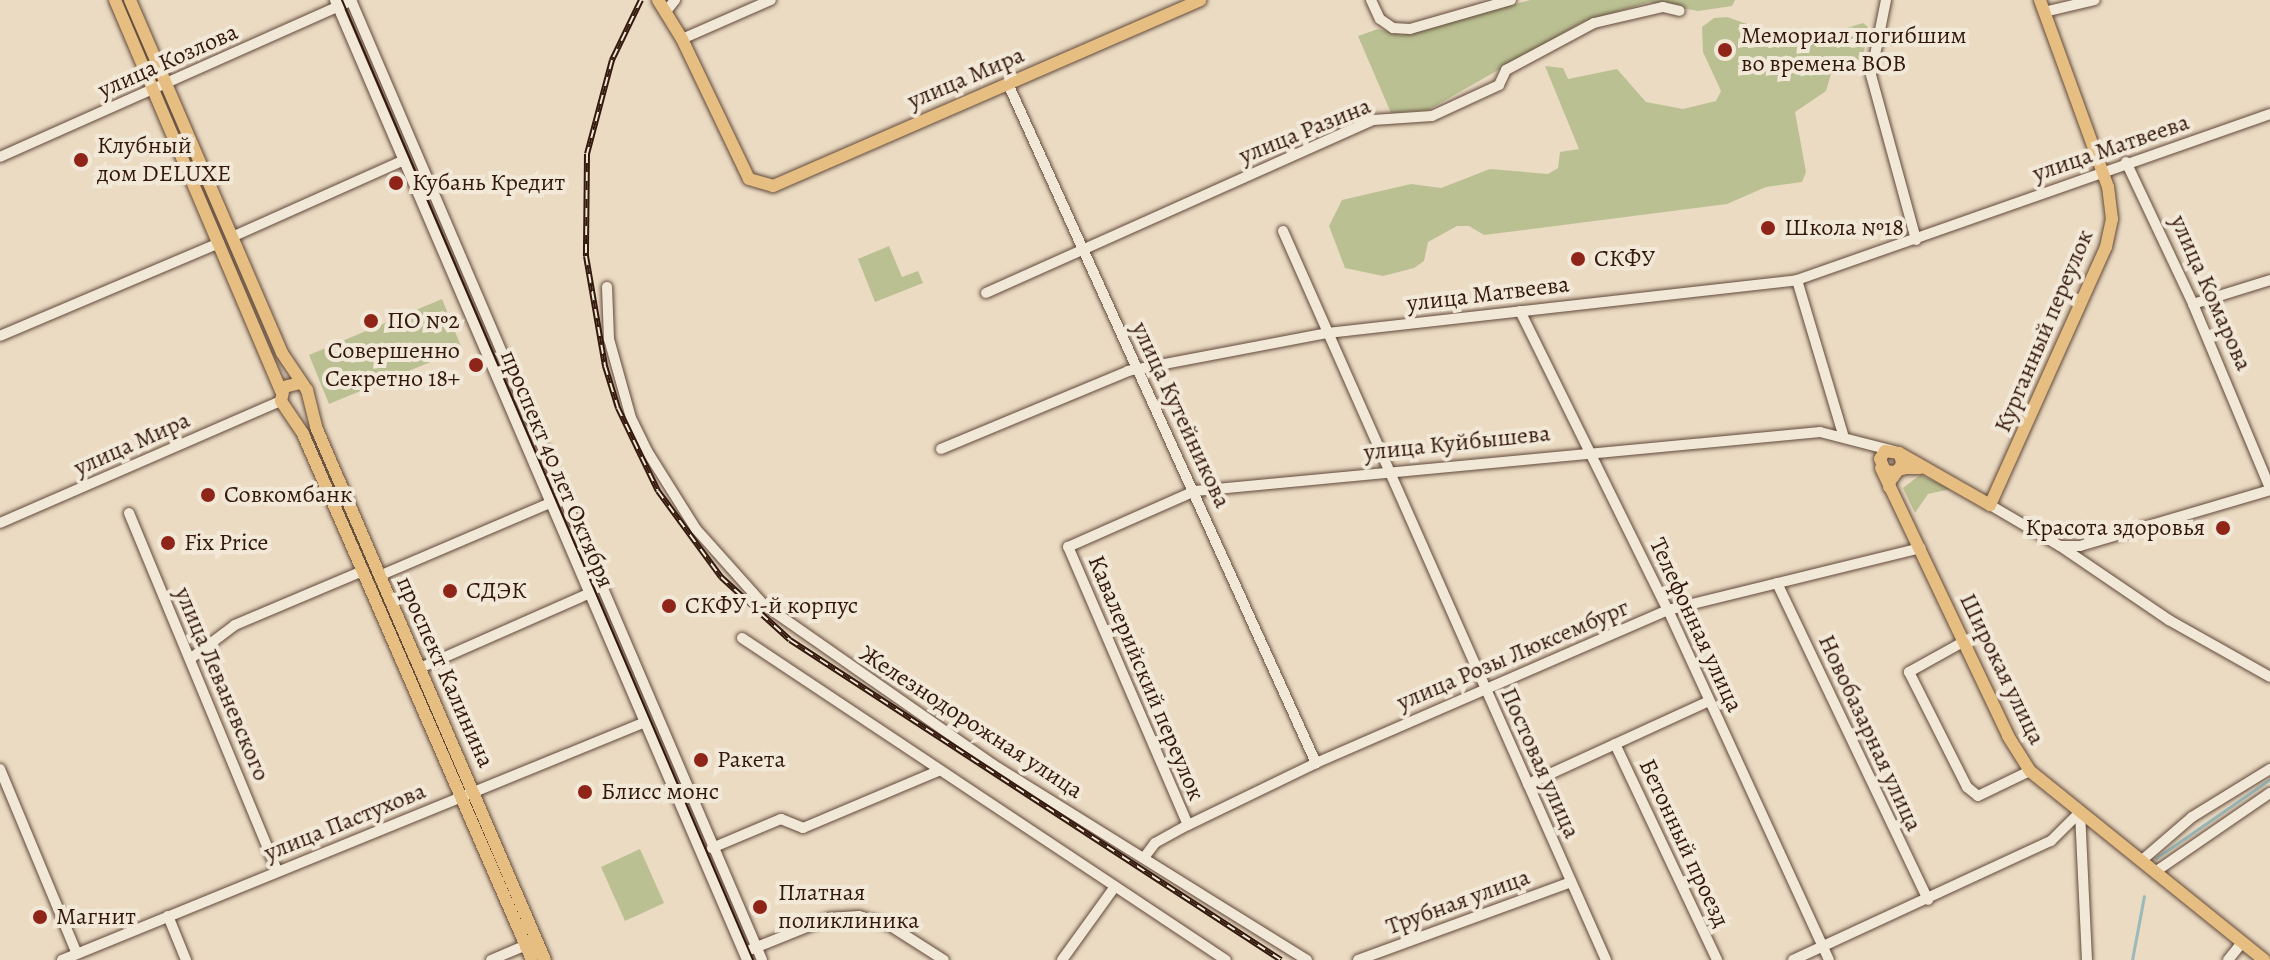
<!DOCTYPE html>
<html>
<head>
<meta charset="utf-8">
<style>
	body { margin:0 }
	#map { position:relative; width:2270px; height:960px; overflow:hidden; background:#ebdbc3; font-family:Alegreya,serif }
	div>[style] { position:absolute }
	.green>* { inset:0; background:#bac092 }
	.stream>* { height:3px; margin:-1.5px; padding:0 1.5px; transform-origin:1.5px; border-radius:1.5px; background:#99bab9 }
	.roads { filter:drop-shadow(0 0 2px #61493a) drop-shadow(0 0 2px #61493a) }
	.minor>* { height:10px; margin:-5px; padding:0 5px; transform-origin:5px; border-radius:5px; background:#f2e8d8 }
	.major>* { height:12px; margin:-6px; padding:0 6px; transform-origin:6px; border-radius:6px; background:#e6be82 }
	.tram>* { height:2px; margin:-1px; padding:0 1px; transform-origin:1px; border-radius:1px; background:#33180c }
	.rail>* { height:6px; margin-top:-3px; transform-origin:0; background:repeating-linear-gradient(90deg,#f2e8d8 0 9px,#33180c 0 18px); box-sizing:border-box; border-block:2px solid #33180c }
	.dots>* { width:22px; height:22px; translate:-50% -50%; box-sizing:border-box; border:4px solid #f2e8d8; border-radius:50% }
	span { translate:-50% -50%; white-space:nowrap; text-align:center; line-height:1.15; -webkit-text-stroke:8px #f2e8d8; paint-order:stroke }
	.poi-label { font-size:24px; color:#33180c }
	.left { translate:0 -50%; text-align:left }
	.right { translate:-100% -50%; text-align:right }
	.street-label { font-size:24px; color:#33180c }
</style>
</head>
<body>
<div id="map">
	<div class="green">
		<div style="clip-path:polygon(1530px 0,1735px 0,1732px 6px,1698px 11px,1649px 2px,1581px 23px,1428px 110px,1391px 113px,1358px 36px,1378px 29px,1402px 35px)"></div>
		<div style="clip-path:polygon(1727px 17px,1750px 25px,1763px 46px,1793px 31px,1824px 35px,1863px 23px,1868px 27px,1863px 58px,1833px 67px,1826px 91px,1795px 112px,1806px 172px,1802px 182px,1766px 187px,1727px 204px,1484px 235px,1469px 226px,1457px 226px,1428px 242px,1424px 261px,1414px 268px,1383px 276px,1345px 268px,1329px 226px,1342px 200px,1411px 184px,1441px 188px,1490px 169px,1548px 174px,1558px 168px,1560px 152px,1579px 149px,1545px 66px,1563px 68px,1568px 79px,1617px 69px,1646px 102px,1683px 109px,1716px 101px,1721px 91px,1703px 52px,1702px 27px,1714px 18px)"></div>
		<div style="clip-path:polygon(889px 246px,902px 277px,918px 271px,923px 283px,875px 302px,858px 259px)"></div>
		<div style="clip-path:polygon(442px 299px,462px 349px,329px 404px,309px 355px)"></div>
		<div style="clip-path:polygon(1920px 475px,1951px 489px,1928px 494px,1915px 513px,1903px 488px)"></div>
		<div style="clip-path:polygon(640px 849px,664px 903px,625px 921px,601px 867px)"></div>
	</div>
	<div class="stream">
		<div style="left:2156px;top:858px;width:139px;rotate:-34.7deg"></div>
		<div style="left:2132px;top:960px;width:65px;rotate:-79.4deg"></div>
	</div>
	<div class="roads">
		<div class="minor">
			<div style="left:335px;top:0;width:1045px;rotate:66.77deg"></div>
			<div style="left:351px;top:0;width:1044px;rotate:66.82deg"></div>
			<div style="left:1371px;top:0;width:21px;rotate:65deg"></div>
			<div style="left:1380px;top:19px;width:16px;rotate:35deg"></div>
			<div style="left:1393px;top:28px;width:17px;rotate:3deg"></div>
			<div style="left:1410px;top:29px;width:105px;rotate:-16deg"></div>
			<div style="left:1886px;top:0;width:76px;rotate:101.3deg"></div>
			<div style="left:1871px;top:75px;width:171px;rotate:74.7deg"></div>
			<div style="left:667px;top:10px;width:13px;rotate:-51deg"></div>
			<div style="left:2044px;top:12px;width:52px;rotate:-13.2deg"></div>
			<div style="left:682px;top:39px;width:97px;rotate:-23.7deg"></div>
			<div style="left:1008px;top:84px;width:746px;rotate:65.6deg"></div>
			<div style="left:0;top:157px;width:385px;rotate:-24deg"></div>
			<div style="left:2126px;top:162px;width:157px;rotate:64.7deg"></div>
			<div style="left:2193px;top:304px;width:199px;rotate:67.3deg"></div>
			<div style="left:1283px;top:231px;width:797px;rotate:66.1deg"></div>
			<div style="left:232px;top:237px;width:188px;rotate:-24.1deg"></div>
			<div style="left:1797px;top:280px;width:161px;rotate:73.4deg"></div>
			<div style="left:607px;top:287px;width:52px;rotate:87.8deg"></div>
			<div style="left:609px;top:339px;width:82px;rotate:74.4deg"></div>
			<div style="left:631px;top:418px;width:37px;rotate:64deg"></div>
			<div style="left:647px;top:451px;width:92px;rotate:57.9deg"></div>
			<div style="left:696px;top:529px;width:101px;rotate:48.2deg"></div>
			<div style="left:763px;top:604px;width:279px;rotate:34.9deg"></div>
			<div style="left:992px;top:764px;width:371px;rotate:31.9deg"></div>
			<div style="left:986px;top:293px;width:424px;rotate:-24.1deg"></div>
			<div style="left:1373px;top:120px;width:59px;rotate:-3.9deg"></div>
			<div style="left:1432px;top:116px;width:74px;rotate:-24.8deg"></div>
			<div style="left:1499px;top:85px;width:17px;rotate:-65deg"></div>
			<div style="left:1506px;top:70px;width:100px;rotate:-28.1deg"></div>
			<div style="left:1594px;top:23px;width:71px;rotate:-13.1deg"></div>
			<div style="left:1663px;top:7px;width:17px;rotate:13deg"></div>
			<div style="left:2193px;top:304px;width:81px;rotate:-17.3deg"></div>
			<div style="left:1520px;top:311px;width:334px;rotate:63.7deg"></div>
			<div style="left:1668px;top:610px;width:385px;rotate:65.3deg"></div>
			<div style="left:0;top:336px;width:238px;rotate:-23deg"></div>
			<div style="left:941px;top:449px;width:203px;rotate:-22.6deg"></div>
			<div style="left:1128px;top:371px;width:204px;rotate:-10.8deg"></div>
			<div style="left:1328px;top:333px;width:472px;rotate:-6.4deg"></div>
			<div style="left:1797px;top:280px;width:501px;rotate:-19.34deg"></div>
			<div style="left:1990px;top:505px;width:81px;rotate:30.4deg"></div>
			<div style="left:2060px;top:546px;width:20px"></div>
			<div style="left:2080px;top:546px;width:198px;rotate:-16.4deg"></div>
			<div style="left:129px;top:513px;width:386px;rotate:67.5deg"></div>
			<div style="left:0;top:523px;width:306px;rotate:-23.5deg"></div>
			<div style="left:2060px;top:546px;width:132px;rotate:34.2deg"></div>
			<div style="left:2169px;top:620px;width:116px;rotate:29.4deg"></div>
			<div style="left:379px;top:576px;width:186px;rotate:-23.1deg"></div>
			<div style="left:1777px;top:583px;width:351px;rotate:64.5deg"></div>
			<div style="left:742px;top:638px;width:581px;rotate:33.64deg"></div>
			<div style="left:1963px;top:642px;width:62px;rotate:150.9deg"></div>
			<div style="left:1909px;top:672px;width:129px;rotate:63.2deg"></div>
			<div style="left:1967px;top:787px;width:14px;rotate:39deg"></div>
			<div style="left:1978px;top:796px;width:58px;rotate:-25.7deg"></div>
			<div style="left:190px;top:659px;width:56px;rotate:-37.1deg"></div>
			<div style="left:235px;top:625px;width:139px;rotate:-22.9deg"></div>
			<div style="left:420px;top:668px;width:184px;rotate:-23.8deg"></div>
			<div style="left:1615px;top:744px;width:239px;rotate:64.7deg"></div>
			<div style="left:0;top:769px;width:200px;rotate:67.4deg"></div>
			<div style="left:1528px;top:784px;width:199px;rotate:-24.6deg"></div>
			<div style="left:2080px;top:812px;width:148px;rotate:87.3deg"></div>
			<div style="left:1188px;top:825px;width:303px;rotate:-113.3deg"></div>
			<div style="left:1068px;top:547px;width:139px;rotate:-23.8deg"></div>
			<div style="left:1195px;top:491px;width:628px;rotate:-5.39deg"></div>
			<div style="left:1820px;top:432px;width:76px;rotate:14.4deg"></div>
			<div style="left:712px;top:848px;width:75px;rotate:-22.8deg"></div>
			<div style="left:781px;top:819px;width:24px;rotate:22deg"></div>
			<div style="left:803px;top:828px;width:147px;rotate:-22.9deg"></div>
			<div style="left:1146px;top:855px;width:15px;rotate:-53deg"></div>
			<div style="left:1155px;top:843px;width:38px;rotate:-29deg"></div>
			<div style="left:1188px;top:825px;width:142px;rotate:-25.8deg"></div>
			<div style="left:1316px;top:763px;width:384px;rotate:-23.5deg"></div>
			<div style="left:1668px;top:610px;width:260px;rotate:-13.8deg"></div>
			<div style="left:2141px;top:861px;width:67px;rotate:-40.8deg"></div>
			<div style="left:2192px;top:817px;width:92px;rotate:-31.6deg"></div>
			<div style="left:2155px;top:872px;width:140px;rotate:-34.5deg"></div>
			<div style="left:168px;top:916px;width:48px;rotate:67.8deg"></div>
			<div style="left:752px;top:949px;width:83px;rotate:-21.9deg"></div>
			<div style="left:829px;top:918px;width:30px;rotate:-4deg"></div>
			<div style="left:859px;top:916px;width:31px;rotate:17deg"></div>
			<div style="left:889px;top:925px;width:65px;rotate:32.5deg"></div>
			<div style="left:62px;top:960px;width:627px;rotate:-22.19deg"></div>
			<div style="left:491px;top:960px;width:38px;rotate:-23deg"></div>
			<div style="left:1062px;top:960px;width:89px;rotate:-54.2deg"></div>
			<div style="left:1358px;top:960px;width:227px;rotate:-20.1deg"></div>
			<div style="left:1793px;top:960px;width:284px;rotate:-24.8deg"></div>
			<div style="left:2051px;top:841px;width:41px;rotate:-45deg"></div>
			<div style="left:2228px;top:960px;width:22px;rotate:-51deg"></div>
		</div>
		<div class="major">
			<div style="left:115px;top:0;width:425px;rotate:67deg"></div>
			<div style="left:130px;top:0;width:384px;rotate:66.7deg"></div>
			<div style="left:282px;top:353px;width:45px;rotate:56deg"></div>
			<div style="left:307px;top:390px;width:38px;rotate:76deg"></div>
			<div style="left:316px;top:427px;width:580px;rotate:66.75deg"></div>
			<div style="left:658px;top:0;width:46px;rotate:58.4deg"></div>
			<div style="left:682px;top:39px;width:155px;rotate:64.4deg"></div>
			<div style="left:749px;top:179px;width:25px;rotate:16deg"></div>
			<div style="left:773px;top:186px;width:466px;rotate:-23.5deg"></div>
			<div style="left:300px;top:383px;width:16px;rotate:166deg"></div>
			<div style="left:284px;top:387px;width:14px;rotate:102deg"></div>
			<div style="left:281px;top:401px;width:40px;rotate:56deg"></div>
			<div style="left:303px;top:434px;width:574px;rotate:66.47deg"></div>
			<div style="left:1899px;top:453px;width:105px;rotate:29.7deg"></div>
			<div style="left:1990px;top:505px;width:283px;rotate:-65.8deg"></div>
			<div style="left:2106px;top:247px;width:29px;rotate:-78deg"></div>
			<div style="left:2112px;top:219px;width:32px;rotate:-97deg"></div>
			<div style="left:2108px;top:187px;width:199px;rotate:-110deg"></div>
			<div style="left:1881px;top:468px;width:297px;rotate:64.6deg"></div>
			<div style="left:2008px;top:736px;width:41px;rotate:57.8deg"></div>
			<div style="left:2030px;top:771px;width:301px;rotate:38.9deg"></div>
			<div style="left:1889px;top:487px;width:6px;rotate:-81deg"></div>
			<div style="left:1890px;top:481px;width:5px;rotate:-53deg"></div>
			<div style="left:1893px;top:477px;width:9px;rotate:-54deg"></div>
			<div style="left:1898px;top:470px;width:5px;rotate:-53deg"></div>
			<div style="left:1901px;top:466px;width:4px;rotate:-76deg"></div>
			<div style="left:1902px;top:462px;width:9px;rotate:-108deg"></div>
			<div style="left:1899px;top:453px;width:14px;rotate:-172deg"></div>
			<div style="left:1885px;top:451px;width:9px;rotate:122deg"></div>
			<div style="left:1880px;top:459px;width:13px;rotate:67deg"></div>
			<div style="left:1885px;top:471px;width:9px;rotate:6deg"></div>
			<div style="left:1894px;top:472px;width:4px;rotate:-27deg"></div>
			<div style="left:1898px;top:470px;width:9px;rotate:-13deg"></div>
			<div style="left:1907px;top:468px;width:13px"></div>
		</div>
	</div>
	<div class="tram">
		<div style="left:342px;top:0;width:1044px;rotate:66.82deg"></div>
	</div>
	<div class="rail">
		<div style="left:641px;top:0;width:67px;rotate:115.8deg"></div>
		<div style="left:612px;top:60px;width:97px;rotate:104.9deg"></div>
		<div style="left:587px;top:154px;width:102px;rotate:90.6deg"></div>
		<div style="left:586px;top:256px;width:112px;rotate:80.2deg"></div>
		<div style="left:605px;top:366px;width:44px;rotate:72.8deg"></div>
		<div style="left:618px;top:408px;width:92px;rotate:64.3deg"></div>
		<div style="left:658px;top:491px;width:107px;rotate:53.8deg"></div>
		<div style="left:721px;top:577px;width:93px;rotate:42.4deg"></div>
		<div style="left:790px;top:640px;width:586px;rotate:33.09deg"></div>
	</div>
	<div class="dots">
		<div style="left:1725px;top:50px;background:#8f2418"></div>
		<div style="left:81px;top:160px;background:#8f2418"></div>
		<div style="left:396px;top:183px;background:#8f2418"></div>
		<div style="left:1768px;top:228px;background:#8f2418"></div>
		<div style="left:1578px;top:259px;background:#8f2418"></div>
		<div style="left:371px;top:321px;background:#8f2418"></div>
		<div style="left:476px;top:365px;background:#8f2418"></div>
		<div style="left:208px;top:495px;background:#8f2418"></div>
		<div style="left:2223px;top:528px;background:#8f2418"></div>
		<div style="left:168px;top:543px;background:#8f2418"></div>
		<div style="left:450px;top:591px;background:#8f2418"></div>
		<div style="left:669px;top:606px;background:#8f2418"></div>
		<div style="left:701px;top:760px;background:#8f2418"></div>
		<div style="left:585px;top:792px;background:#8f2418"></div>
		<div style="left:760px;top:907px;background:#8f2418"></div>
		<div style="left:40px;top:917px;background:#8f2418"></div>
	</div>
	<div class="poi-label">
		<span class="left" style="left:1741px;top:50px">Мемориал погибшим<br>во времена ВОВ</span>
		<span class="left" style="left:97px;top:160px">Клубный<br>дом DELUXE</span>
		<span class="left" style="left:412px;top:183px">Кубань Кредит</span>
		<span class="left" style="left:1784px;top:228px">Школа №18</span>
		<span class="left" style="left:1594px;top:259px">СКФУ</span>
		<span class="left" style="left:387px;top:321px">ПО №2</span>
		<span class="right" style="left:460px;top:365px">Совершенно<br>Секретно 18+</span>
		<span class="left" style="left:224px;top:495px">Совкомбанк</span>
		<span class="right" style="left:2205px;top:528px">Красота здоровья</span>
		<span class="left" style="left:184px;top:543px">Fix Price</span>
		<span class="left" style="left:466px;top:591px">СДЭК</span>
		<span class="left" style="left:685px;top:606px">СКФУ 1-й корпус</span>
		<span class="left" style="left:717px;top:760px">Ракета</span>
		<span class="left" style="left:601px;top:792px">Блисс монс</span>
		<span class="left" style="left:778px;top:907px">Платная<br>поликлиника</span>
		<span class="left" style="left:56px;top:917px">Магнит</span>
	</div>
	<div class="street-label">
		<span style="left:168px;top:61px;rotate:-24deg">улица Козлова</span>
		<span style="left:966px;top:78px;rotate:-23deg">улица Мира</span>
		<span style="left:1305px;top:131px;rotate:-22deg">улица Разина</span>
		<span style="left:2111px;top:148px;rotate:-19deg">улица Матвеева</span>
		<span style="left:2211px;top:293px;rotate:66deg">улица Комарова</span>
		<span style="left:1488px;top:294px;rotate:-7deg">улица Матвеева</span>
		<span style="left:2044px;top:331px;rotate:-67deg">Курганный переулок</span>
		<span style="left:1181px;top:415px;rotate:65deg">улица Кутейникова</span>
		<span style="left:1457px;top:443px;rotate:-6deg">улица Куйбышева</span>
		<span style="left:132px;top:444px;rotate:-24deg">улица Мира</span>
		<span style="left:557px;top:469px;rotate:67deg">проспект 40 лет Октября</span>
		<span style="left:1696px;top:625px;rotate:65deg">Телефонная улица</span>
		<span style="left:1513px;top:655px;rotate:-23deg">улица Розы Люксембург</span>
		<span style="left:2002px;top:669px;rotate:64deg">Широкая улица</span>
		<span style="left:445px;top:672px;rotate:66deg">проспект Калинина</span>
		<span style="left:1146px;top:678px;rotate:67deg">Кавалерийский переулок</span>
		<span style="left:222px;top:684px;rotate:67deg">улица Леваневского</span>
		<span style="left:971px;top:722px;rotate:33deg">Железнодорожная улица</span>
		<span style="left:1870px;top:733px;rotate:65deg">Новобазарная улица</span>
		<span style="left:1540px;top:763px;rotate:66deg">Постовая улица</span>
		<span style="left:345px;top:822px;rotate:-22deg">улица Пастухова</span>
		<span style="left:1684px;top:843px;rotate:65deg">Бетонный проезд</span>
		<span style="left:1458px;top:902px;rotate:-20deg">Трубная улица</span>
	</div>
</div>
</body>
</html>
